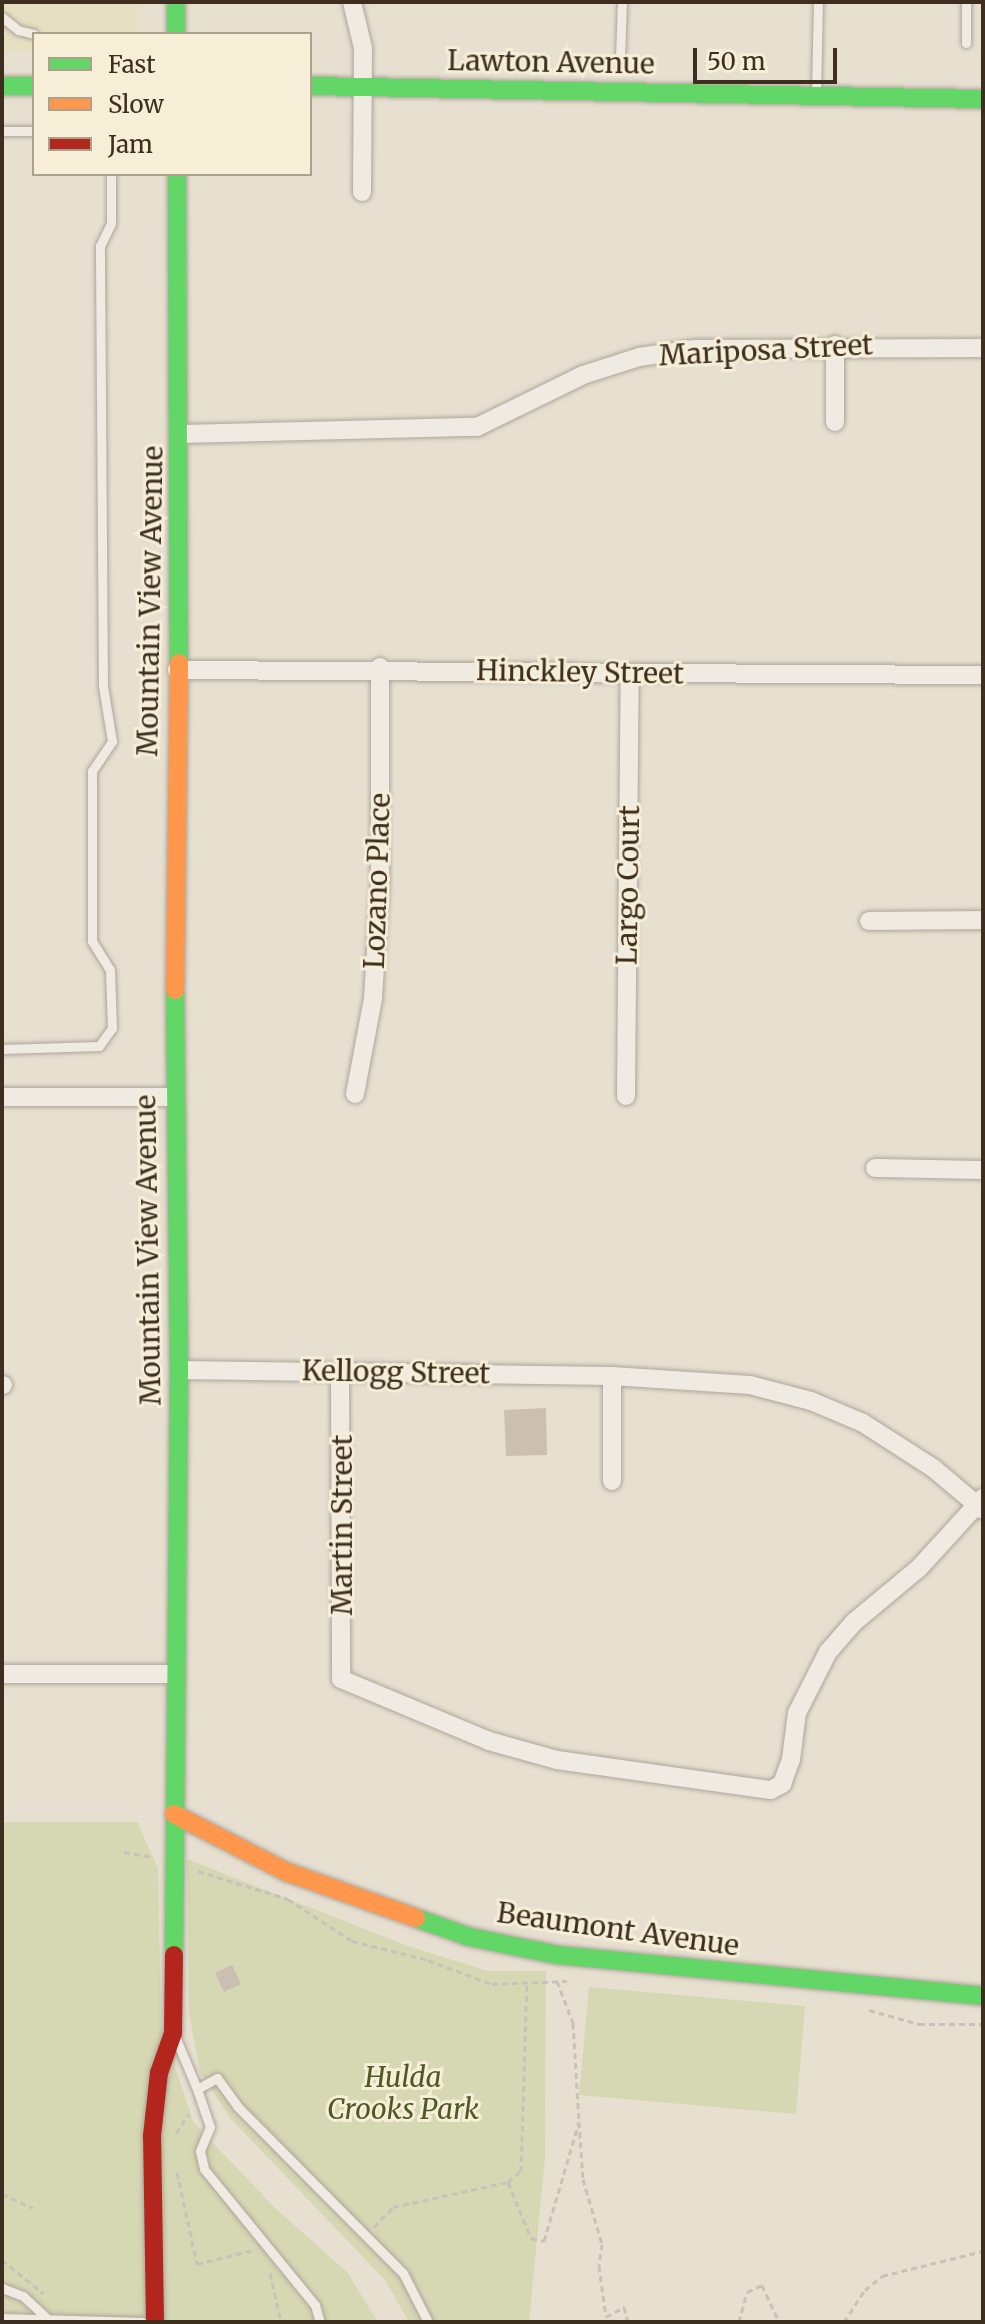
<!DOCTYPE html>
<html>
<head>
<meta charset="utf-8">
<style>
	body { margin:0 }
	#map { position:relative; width:985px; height:2324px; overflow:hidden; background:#e7e0d1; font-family:Merriweather,serif }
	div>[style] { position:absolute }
	.farmland>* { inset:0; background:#e6dfc2 }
	.green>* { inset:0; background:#d6d7b3 }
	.building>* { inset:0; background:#cbbfb2 }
	.path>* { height:3px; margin-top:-1.5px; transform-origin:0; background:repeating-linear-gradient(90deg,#c8c2b9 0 6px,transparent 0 10px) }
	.roads { filter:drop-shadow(0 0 2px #ada599) drop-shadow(0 0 2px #ada599) }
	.lane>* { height:9px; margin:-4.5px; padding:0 4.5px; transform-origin:4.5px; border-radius:4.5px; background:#efebe3 }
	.street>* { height:18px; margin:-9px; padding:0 9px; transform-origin:9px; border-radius:9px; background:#efebe3 }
	.fast>* { height:18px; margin:-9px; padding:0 9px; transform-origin:9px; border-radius:9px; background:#63d668 }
	.slow>* { height:18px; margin:-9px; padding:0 9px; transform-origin:9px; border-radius:9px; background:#ff974d }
	.jam>* { height:18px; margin:-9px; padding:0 9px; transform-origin:9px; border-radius:9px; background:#b3261e }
	span { translate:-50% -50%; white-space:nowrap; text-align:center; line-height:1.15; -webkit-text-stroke:6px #f7eed8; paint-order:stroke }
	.street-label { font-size:28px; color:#3d2e20 }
	.park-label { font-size:28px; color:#4d5a26; font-style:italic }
	.frame { position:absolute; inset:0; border:4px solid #3d2e20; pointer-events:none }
	.legend { position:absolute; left:32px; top:32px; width:280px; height:144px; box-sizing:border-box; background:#f7eed8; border:2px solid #ada18e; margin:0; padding:10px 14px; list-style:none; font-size:24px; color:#3d2e20 }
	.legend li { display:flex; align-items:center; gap:16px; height:40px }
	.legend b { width:40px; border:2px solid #ada18e }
	.scale { position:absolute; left:693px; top:48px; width:144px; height:36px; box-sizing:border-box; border:4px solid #3d2e20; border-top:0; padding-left:10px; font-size:24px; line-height:28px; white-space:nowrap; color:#3d2e20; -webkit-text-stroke:6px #f7eed8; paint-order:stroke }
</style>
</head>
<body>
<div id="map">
	<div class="farmland">
		<div style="clip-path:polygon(2px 2px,138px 2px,138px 34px,34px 34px,34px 52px,2px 52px)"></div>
	</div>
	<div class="green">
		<div style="clip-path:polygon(2px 1822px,137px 1822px,158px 1868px,161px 2026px,194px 2123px,275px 2208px,347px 2272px,378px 2322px,2px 2322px)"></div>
		<div style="clip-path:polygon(187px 1859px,408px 1946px,488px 1971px,546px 1971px,545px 2158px,529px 2322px,409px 2322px,385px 2280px,230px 2118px,200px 2072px,189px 2013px)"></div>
		<div style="clip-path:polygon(589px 1987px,805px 2006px,796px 2114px,579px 2095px)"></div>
	</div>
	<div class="building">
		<div style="clip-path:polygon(546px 1408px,547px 1455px,506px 1456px,504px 1410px)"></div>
		<div style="clip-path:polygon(232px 1965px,241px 1984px,224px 1992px,215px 1973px)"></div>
	</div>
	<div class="path">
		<div style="left:124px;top:1852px;width:27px;rotate:10deg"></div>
		<div style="left:198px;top:1871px;width:94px;rotate:17.3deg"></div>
		<div style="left:288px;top:1899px;width:77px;rotate:33.3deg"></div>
		<div style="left:352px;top:1941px;width:78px;rotate:14deg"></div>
		<div style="left:428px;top:1960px;width:68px;rotate:20.6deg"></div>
		<div style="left:492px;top:1984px;width:75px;rotate:-2.3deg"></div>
		<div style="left:557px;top:1981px;width:45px;rotate:69.1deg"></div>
		<div style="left:573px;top:2023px;width:99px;rotate:86.5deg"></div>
		<div style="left:869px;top:2010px;width:52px;rotate:15.6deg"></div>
		<div style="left:919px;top:2024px;width:64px"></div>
		<div style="left:176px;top:2133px;width:23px;rotate:-56deg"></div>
		<div style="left:177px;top:2172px;width:94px;rotate:77.7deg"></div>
		<div style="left:197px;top:2264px;width:58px;rotate:-14deg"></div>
		<div style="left:508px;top:2182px;width:61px;rotate:67.7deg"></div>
		<div style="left:531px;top:2238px;width:13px;rotate:13deg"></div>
		<div style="left:544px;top:2241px;width:124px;rotate:-73.6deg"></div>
		<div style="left:579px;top:2122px;width:57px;rotate:86deg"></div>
		<div style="left:583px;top:2179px;width:68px;rotate:73.7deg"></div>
		<div style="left:602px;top:2244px;width:22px;rotate:98deg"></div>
		<div style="left:599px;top:2266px;width:51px;rotate:82.2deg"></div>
		<div style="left:606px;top:2317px;width:21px;rotate:-29deg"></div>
		<div style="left:624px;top:2307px;width:16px;rotate:75deg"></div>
		<div style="left:2px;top:2194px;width:34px;rotate:24deg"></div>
		<div style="left:374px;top:2227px;width:28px;rotate:-46deg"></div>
		<div style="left:393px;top:2207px;width:118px;rotate:-12.3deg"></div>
		<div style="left:508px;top:2182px;width:17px;rotate:-40deg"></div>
		<div style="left:521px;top:2171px;width:188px;rotate:-88.2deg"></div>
		<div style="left:2px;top:2260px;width:53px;rotate:38.8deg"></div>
		<div style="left:270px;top:2273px;width:50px;rotate:77.3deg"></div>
		<div style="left:739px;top:2322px;width:31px;rotate:-75deg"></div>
		<div style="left:747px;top:2292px;width:17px;rotate:-25deg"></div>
		<div style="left:762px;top:2285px;width:41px;rotate:65.3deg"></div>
		<div style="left:844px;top:2322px;width:38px;rotate:-57deg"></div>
		<div style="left:865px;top:2290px;width:22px;rotate:-39deg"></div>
		<div style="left:882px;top:2276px;width:104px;rotate:-13.9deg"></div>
	</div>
	<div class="roads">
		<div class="lane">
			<div style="left:966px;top:2px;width:41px;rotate:90deg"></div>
			<div style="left:2px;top:17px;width:21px;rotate:39deg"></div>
			<div style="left:18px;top:30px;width:16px;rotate:14deg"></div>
			<div style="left:620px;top:58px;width:56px;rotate:-88deg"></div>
			<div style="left:816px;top:95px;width:93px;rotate:-88.8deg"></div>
			<div style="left:2px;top:131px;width:32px"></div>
			<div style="left:2px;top:1049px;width:97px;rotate:-1.8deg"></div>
			<div style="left:99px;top:1046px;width:22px;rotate:-54deg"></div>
			<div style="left:112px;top:1028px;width:58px;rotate:-92deg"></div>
			<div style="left:110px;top:970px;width:34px;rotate:-122deg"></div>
			<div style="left:92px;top:941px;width:170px;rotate:-90deg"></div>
			<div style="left:92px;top:771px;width:36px;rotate:-56deg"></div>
			<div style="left:112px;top:741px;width:56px;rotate:-99.3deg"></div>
			<div style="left:103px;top:686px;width:440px;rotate:-90.4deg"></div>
			<div style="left:100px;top:246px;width:25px;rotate:-64deg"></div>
			<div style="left:111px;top:223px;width:49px;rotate:-90deg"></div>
			<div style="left:177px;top:2041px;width:52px;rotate:67.4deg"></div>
			<div style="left:197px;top:2089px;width:23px;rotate:-29deg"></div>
			<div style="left:217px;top:2078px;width:34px;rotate:54deg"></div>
			<div style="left:237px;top:2106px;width:235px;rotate:45.2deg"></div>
			<div style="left:403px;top:2273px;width:55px;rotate:63deg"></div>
			<div style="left:197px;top:2089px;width:40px;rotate:71.1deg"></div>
			<div style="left:210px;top:2127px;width:26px;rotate:113deg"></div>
			<div style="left:200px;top:2151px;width:18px;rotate:77deg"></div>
			<div style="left:204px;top:2169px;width:176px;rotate:50.8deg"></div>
			<div style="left:315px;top:2305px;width:18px;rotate:74deg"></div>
			<div style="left:2px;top:2288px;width:22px;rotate:21deg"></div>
			<div style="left:23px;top:2296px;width:33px;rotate:43deg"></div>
			<div style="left:2px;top:2318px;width:140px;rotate:1.6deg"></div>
		</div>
		<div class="street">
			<div style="left:352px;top:2px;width:47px;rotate:76.6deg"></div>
			<div style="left:363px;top:48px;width:144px;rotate:90.4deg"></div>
			<div style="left:835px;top:345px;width:77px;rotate:90deg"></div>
			<div style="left:181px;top:434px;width:296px;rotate:-1.4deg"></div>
			<div style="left:477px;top:427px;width:118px;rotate:-26.1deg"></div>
			<div style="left:583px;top:375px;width:59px;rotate:-17.8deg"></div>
			<div style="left:639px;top:357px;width:56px;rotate:-8.3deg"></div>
			<div style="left:694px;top:349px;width:289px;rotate:-0.2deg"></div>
			<div style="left:177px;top:670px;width:806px;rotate:0.36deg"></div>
			<div style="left:869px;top:921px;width:114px;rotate:-0.5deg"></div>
			<div style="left:355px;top:1094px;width:97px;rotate:-79.3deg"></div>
			<div style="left:373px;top:999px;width:113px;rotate:-86.5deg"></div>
			<div style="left:380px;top:886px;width:219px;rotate:-90deg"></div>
			<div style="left:626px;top:1096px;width:422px;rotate:-89.5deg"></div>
			<div style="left:2px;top:1097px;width:172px"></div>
			<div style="left:875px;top:1168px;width:108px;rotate:1.1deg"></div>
			<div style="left:179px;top:1370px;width:433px;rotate:0.8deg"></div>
			<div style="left:612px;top:1376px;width:138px;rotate:3.7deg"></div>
			<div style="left:750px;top:1385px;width:63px;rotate:14.7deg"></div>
			<div style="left:811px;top:1401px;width:56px;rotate:22.9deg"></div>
			<div style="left:863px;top:1423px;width:83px;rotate:32.7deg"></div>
			<div style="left:933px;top:1468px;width:65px;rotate:40deg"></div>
			<div style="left:340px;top:1371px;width:308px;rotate:89.8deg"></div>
			<div style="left:341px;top:1679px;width:160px;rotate:22.7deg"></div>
			<div style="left:489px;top:1741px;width:71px;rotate:15.6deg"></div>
			<div style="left:557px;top:1760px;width:216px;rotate:8deg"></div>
			<div style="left:771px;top:1790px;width:13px;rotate:-29deg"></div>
			<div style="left:782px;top:1784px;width:27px;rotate:-70deg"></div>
			<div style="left:791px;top:1759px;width:46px;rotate:-82.6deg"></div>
			<div style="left:797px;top:1713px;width:68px;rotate:-63.1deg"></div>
			<div style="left:828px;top:1652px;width:38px;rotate:-49deg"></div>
			<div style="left:853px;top:1623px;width:86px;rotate:-39.8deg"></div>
			<div style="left:919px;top:1568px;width:95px;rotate:-47.6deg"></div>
			<div style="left:612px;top:1376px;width:105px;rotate:90deg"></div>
			<div style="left:2px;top:1385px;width:1px"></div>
			<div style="left:2px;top:1674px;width:172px"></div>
		</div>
		<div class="fast">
			<div style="left:176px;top:2px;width:32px;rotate:90deg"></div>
			<div style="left:2px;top:86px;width:32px"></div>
			<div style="left:310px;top:86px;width:673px;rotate:1.11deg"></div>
			<div style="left:177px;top:174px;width:489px;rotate:89.8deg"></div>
			<div style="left:416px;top:1918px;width:57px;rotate:19.4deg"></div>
			<div style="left:470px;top:1937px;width:90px;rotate:11.6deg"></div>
			<div style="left:558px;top:1955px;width:427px;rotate:5.5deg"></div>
			<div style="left:174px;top:1955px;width:585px;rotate:-89.51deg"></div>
			<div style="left:179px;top:1370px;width:380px;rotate:-90.6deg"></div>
		</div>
		<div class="slow">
			<div style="left:175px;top:990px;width:327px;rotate:-89.3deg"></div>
			<div style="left:174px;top:1814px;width:127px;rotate:27.2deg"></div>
			<div style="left:287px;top:1872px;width:137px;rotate:19.6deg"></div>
		</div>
		<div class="jam">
			<div style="left:155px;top:2322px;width:186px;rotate:-90.9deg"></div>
			<div style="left:152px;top:2136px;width:63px;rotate:-83.7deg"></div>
			<div style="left:159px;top:2073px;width:42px;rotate:-70.7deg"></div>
			<div style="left:173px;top:2033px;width:78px;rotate:-89.3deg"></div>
		</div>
	</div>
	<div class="street-label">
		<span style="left:551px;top:62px;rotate:1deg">Lawton Avenue</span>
		<span style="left:766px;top:350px;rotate:-3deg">Mariposa Street</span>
		<span style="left:150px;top:601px;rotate:-89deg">Mountain View Avenue</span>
		<span style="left:580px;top:672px;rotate:1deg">Hinckley Street</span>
		<span style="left:377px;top:881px;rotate:-88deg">Lozano Place</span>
		<span style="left:628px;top:885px;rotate:-89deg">Largo Court</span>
		<span style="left:148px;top:1250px;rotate:-91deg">Mountain View Avenue</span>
		<span style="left:396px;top:1372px;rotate:1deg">Kellogg Street</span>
		<span style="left:342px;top:1525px;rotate:-90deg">Martin Street</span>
		<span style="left:618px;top:1929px;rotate:8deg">Beaumont Avenue</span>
	</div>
	<div class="park-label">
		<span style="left:403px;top:2093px">Hulda<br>Crooks Park</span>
	</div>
	<div class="frame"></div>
	<ul class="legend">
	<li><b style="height:10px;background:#63d668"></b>Fast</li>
	<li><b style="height:10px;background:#ff974d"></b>Slow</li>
	<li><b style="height:10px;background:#b3261e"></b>Jam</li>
	</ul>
	<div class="scale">50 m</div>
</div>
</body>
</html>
